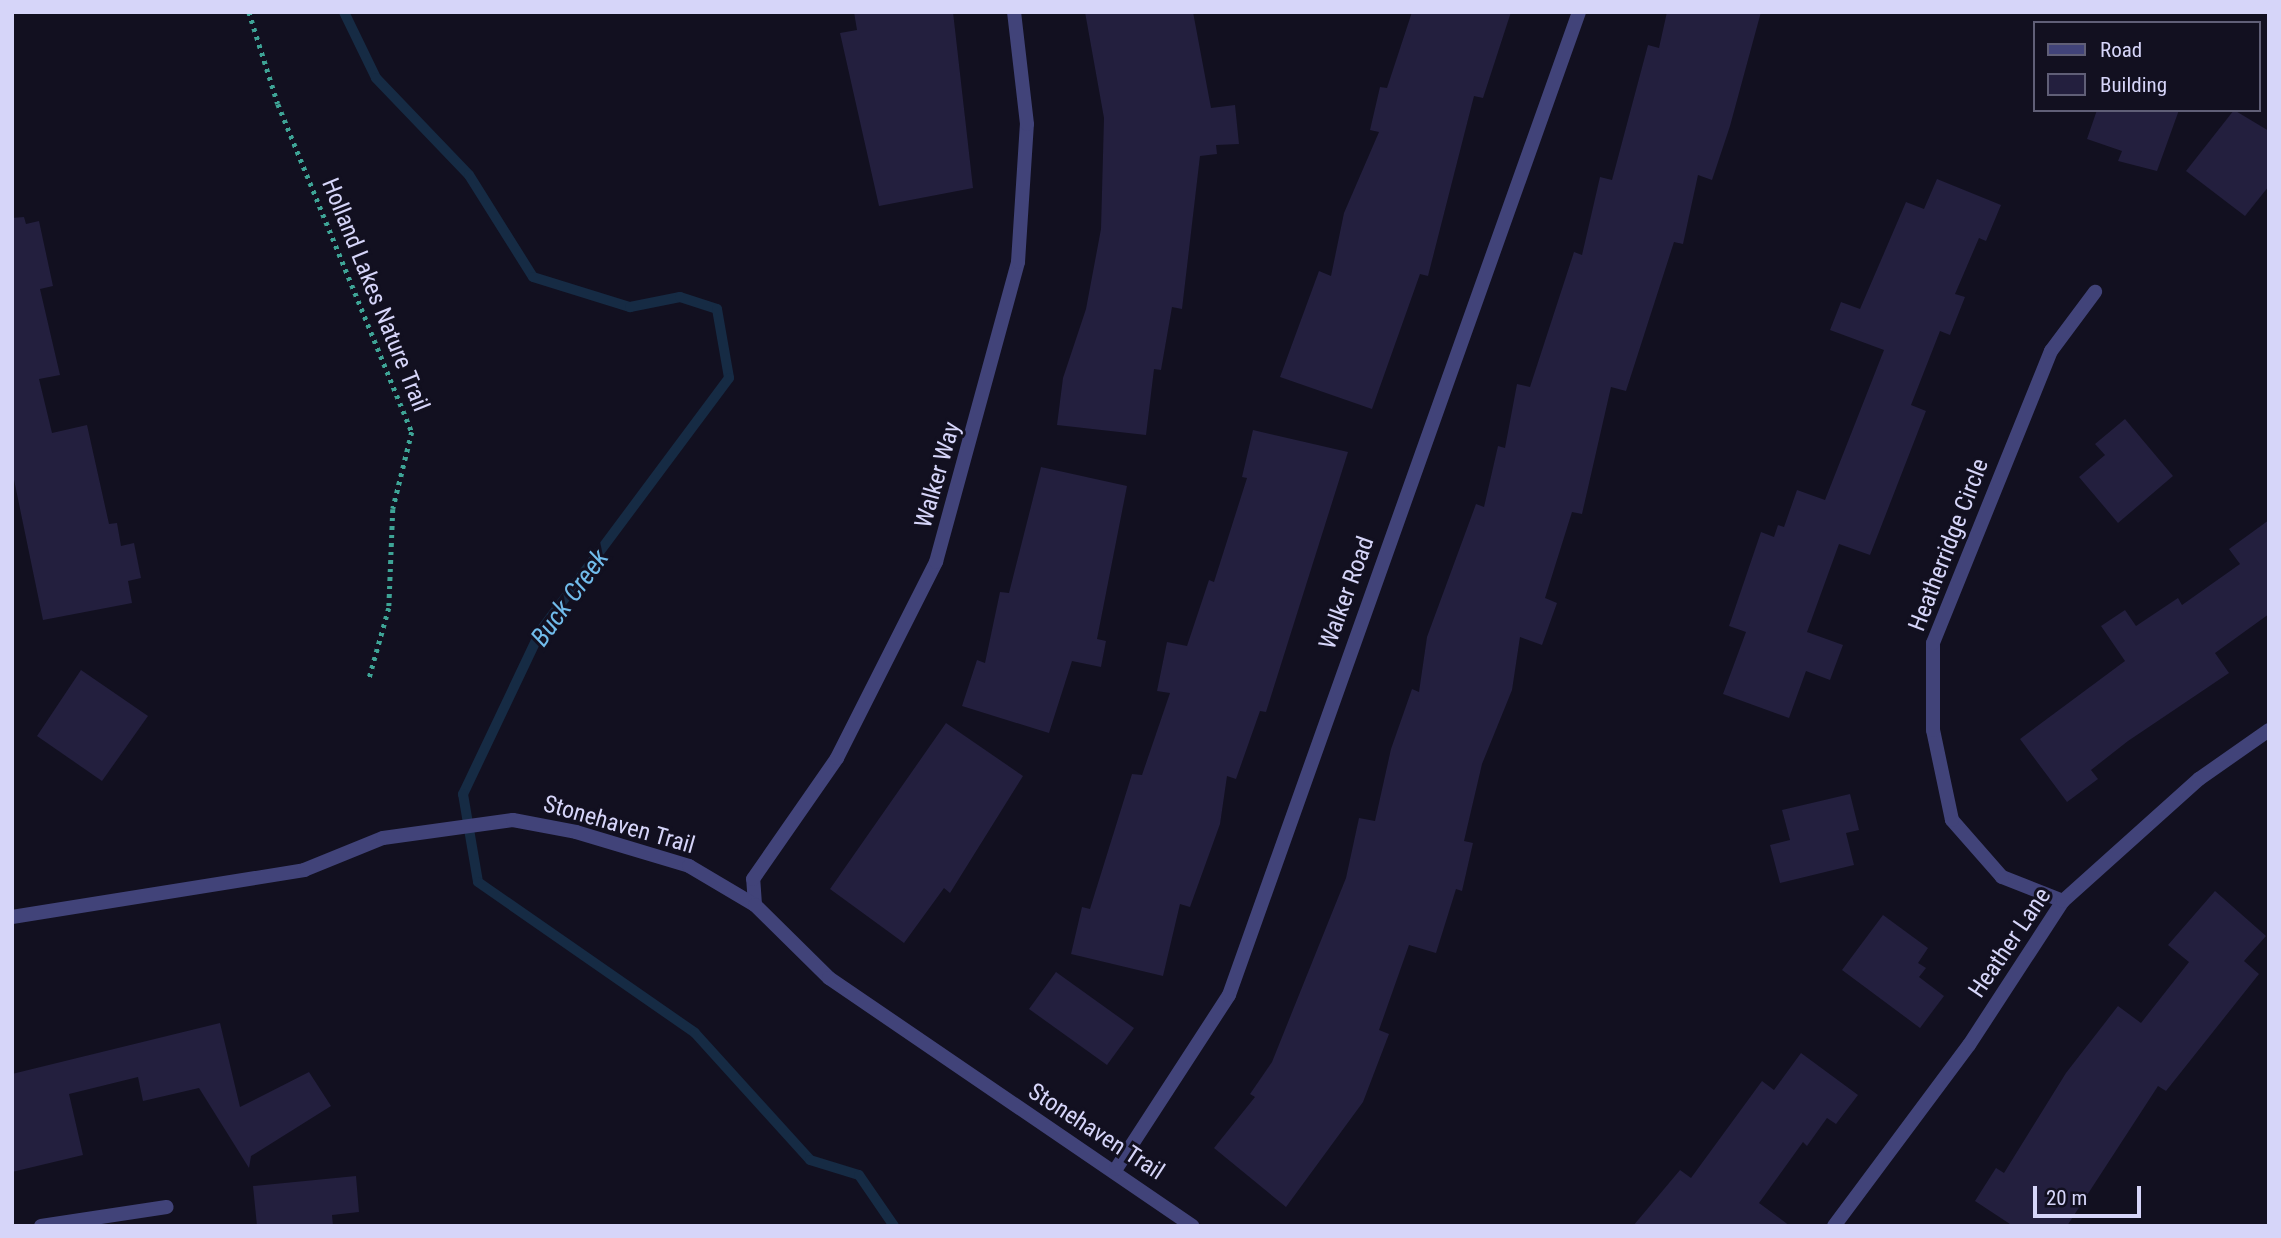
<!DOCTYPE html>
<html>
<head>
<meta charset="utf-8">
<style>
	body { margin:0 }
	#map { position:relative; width:2281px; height:1238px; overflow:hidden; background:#121020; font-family:"Roboto Condensed",sans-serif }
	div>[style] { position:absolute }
	.stream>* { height:10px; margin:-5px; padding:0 5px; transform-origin:5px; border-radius:5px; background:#162b44 }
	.building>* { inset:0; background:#231f3e }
	.path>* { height:4.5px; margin-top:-2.25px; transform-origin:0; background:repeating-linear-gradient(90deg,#3ea496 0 3.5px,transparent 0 8.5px) }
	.street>* { height:14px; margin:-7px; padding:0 7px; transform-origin:7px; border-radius:7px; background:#414379 }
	span { translate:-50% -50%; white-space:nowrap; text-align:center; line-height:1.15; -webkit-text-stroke:6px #121020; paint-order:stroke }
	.street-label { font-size:24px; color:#d6d5f9 }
	.water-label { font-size:26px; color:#71bceb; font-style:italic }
	.frame { position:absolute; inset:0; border:14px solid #d6d5f9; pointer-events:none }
	.legend { position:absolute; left:2033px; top:21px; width:228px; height:91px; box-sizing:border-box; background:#121020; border:2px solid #605f77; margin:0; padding:9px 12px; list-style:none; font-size:21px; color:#d6d5f9 }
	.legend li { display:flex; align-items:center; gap:14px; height:35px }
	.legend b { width:35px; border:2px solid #605f77 }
	.scale { position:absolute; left:2033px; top:1186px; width:108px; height:32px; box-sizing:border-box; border:4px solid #d6d5f9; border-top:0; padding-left:9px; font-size:21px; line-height:24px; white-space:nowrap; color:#d6d5f9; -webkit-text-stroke:5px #121020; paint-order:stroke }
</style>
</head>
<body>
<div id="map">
	<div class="stream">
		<div style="left:344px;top:12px;width:73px;rotate:64.1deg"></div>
		<div style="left:376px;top:78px;width:134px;rotate:46.2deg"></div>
		<div style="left:469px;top:175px;width:120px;rotate:57.9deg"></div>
		<div style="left:533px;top:277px;width:102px;rotate:17.2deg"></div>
		<div style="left:630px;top:307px;width:51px;rotate:-11.3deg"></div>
		<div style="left:680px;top:297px;width:39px;rotate:18deg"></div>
		<div style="left:717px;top:309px;width:70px;rotate:80.1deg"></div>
		<div style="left:729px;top:378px;width:314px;rotate:126.7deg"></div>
		<div style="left:541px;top:630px;width:182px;rotate:115.4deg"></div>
		<div style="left:463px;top:794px;width:89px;rotate:80.3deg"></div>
		<div style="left:478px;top:882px;width:264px;rotate:34.8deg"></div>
		<div style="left:695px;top:1033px;width:171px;rotate:47.8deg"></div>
		<div style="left:810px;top:1160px;width:51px;rotate:17deg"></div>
		<div style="left:859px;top:1175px;width:62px;rotate:55.5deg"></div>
	</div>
	<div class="building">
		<div style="clip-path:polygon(854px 12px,953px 12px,973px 188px,879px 206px,840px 33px,857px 30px)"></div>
		<div style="clip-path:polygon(1085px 12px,1193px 12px,1211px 108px,1235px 105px,1239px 144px,1216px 145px,1217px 154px,1200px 156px,1182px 309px,1172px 307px,1161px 370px,1154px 369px,1146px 435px,1057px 425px,1063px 378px,1086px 309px,1101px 229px,1104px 118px)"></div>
		<div style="clip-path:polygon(1412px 12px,1511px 12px,1483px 98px,1474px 96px,1428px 276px,1420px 274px,1372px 409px,1280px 377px,1319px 271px,1331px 276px,1344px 213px,1379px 132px,1370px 130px,1380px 87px,1387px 88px)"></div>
		<div style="clip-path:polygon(1667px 12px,1761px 12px,1730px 126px,1712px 180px,1698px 175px,1683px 244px,1674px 242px,1626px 391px,1611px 387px,1582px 514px,1572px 512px,1545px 598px,1557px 603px,1542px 645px,1520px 637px,1512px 690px,1482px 764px,1464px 841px,1473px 843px,1462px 891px,1456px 889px,1436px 953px,1409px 945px,1379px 1030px,1389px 1034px,1363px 1102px,1286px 1207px,1214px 1148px,1255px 1097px,1250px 1094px,1272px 1062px,1346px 878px,1359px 818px,1375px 821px,1391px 749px,1412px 689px,1419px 692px,1427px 637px,1476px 504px,1484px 507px,1498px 446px,1505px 448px,1517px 384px,1530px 387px,1574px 252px,1582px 255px,1600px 177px,1612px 180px,1648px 45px,1659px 48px)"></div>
		<div style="clip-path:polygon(2097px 110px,2179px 110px,2157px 171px,2118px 161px,2122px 151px,2087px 139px)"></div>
		<div style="clip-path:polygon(2234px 110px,2269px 131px,2269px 186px,2245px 216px,2186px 171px)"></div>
		<div style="clip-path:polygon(1937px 179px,2001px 205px,1986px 241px,1979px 238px,1955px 294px,1965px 297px,1950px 335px,1940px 331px,1911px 405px,1926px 411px,1870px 555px,1839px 544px,1807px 632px,1843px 645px,1830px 680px,1806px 671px,1789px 718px,1723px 694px,1746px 632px,1729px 626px,1761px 532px,1774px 537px,1778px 525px,1784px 527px,1797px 490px,1825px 500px,1884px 350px,1830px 330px,1841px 302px,1860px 309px,1906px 202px,1924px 209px)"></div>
		<div style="clip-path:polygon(24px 217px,26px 224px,39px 221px,53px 286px,40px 289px,60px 375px,39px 379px,52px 433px,87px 425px,109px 524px,117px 523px,121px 546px,134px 543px,141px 578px,128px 581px,132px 603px,43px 620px,12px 470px,12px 218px)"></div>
		<div style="clip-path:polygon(2125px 419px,2173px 476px,2118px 523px,2079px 477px,2105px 455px,2095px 444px)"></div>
		<div style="clip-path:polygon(1253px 430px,1348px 452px,1266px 712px,1260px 711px,1236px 779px,1227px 776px,1220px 824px,1190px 907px,1180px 904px,1163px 976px,1071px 954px,1082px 907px,1090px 909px,1132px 774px,1142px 775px,1170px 693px,1157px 691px,1167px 642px,1187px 646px,1209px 580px,1214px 582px,1247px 478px,1242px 477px)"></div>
		<div style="clip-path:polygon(1041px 467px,1127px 486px,1097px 639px,1106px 641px,1101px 667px,1072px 661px,1049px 733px,962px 706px,977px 660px,985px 663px,1000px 592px,1009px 593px)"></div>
		<div style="clip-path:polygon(2269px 520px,2269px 614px,2215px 653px,2229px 673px,2128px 741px,2091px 770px,2098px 779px,2067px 802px,2020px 739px,2125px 661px,2101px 626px,2125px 610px,2136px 626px,2178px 598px,2182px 605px,2240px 564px,2229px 549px)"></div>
		<div style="clip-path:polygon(81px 670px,148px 716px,102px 781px,37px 736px)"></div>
		<div style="clip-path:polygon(946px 723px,1023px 776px,950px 893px,944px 888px,904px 943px,830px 889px)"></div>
		<div style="clip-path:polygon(1850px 794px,1859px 830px,1846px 833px,1854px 865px,1780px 883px,1770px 845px,1790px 840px,1782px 810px)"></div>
		<div style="clip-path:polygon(2215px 891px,2266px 936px,2244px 961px,2259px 974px,2166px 1091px,2158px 1086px,2067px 1226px,2013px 1226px,1975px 1201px,1996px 1168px,2004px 1173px,2066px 1073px,2118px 1006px,2141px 1023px,2189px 962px,2168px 945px)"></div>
		<div style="clip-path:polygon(1883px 915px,1928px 948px,1918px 963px,1926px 968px,1919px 977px,1944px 996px,1920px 1028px,1842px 970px)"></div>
		<div style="clip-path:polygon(1056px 972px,1134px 1028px,1107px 1065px,1029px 1009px)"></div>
		<div style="clip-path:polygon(220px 1023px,240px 1107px,309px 1072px,331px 1106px,251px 1156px,249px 1168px,199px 1088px,143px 1101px,138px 1077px,69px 1094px,83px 1155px,12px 1172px,12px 1074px)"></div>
		<div style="clip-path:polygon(1801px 1053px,1858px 1095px,1836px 1124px,1827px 1118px,1807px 1146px,1803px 1142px,1759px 1203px,1790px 1226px,1633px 1226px,1680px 1170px,1691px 1178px,1762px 1081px,1774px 1090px)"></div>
		<div style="clip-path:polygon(356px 1176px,359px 1212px,332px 1215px,333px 1226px,257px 1226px,253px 1186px)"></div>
	</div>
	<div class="path">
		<div style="left:249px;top:12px;width:96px;rotate:72.5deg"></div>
		<div style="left:278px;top:104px;width:354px;rotate:67.8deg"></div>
		<div style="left:412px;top:432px;width:79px;rotate:103.9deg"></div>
		<div style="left:393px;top:509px;width:99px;rotate:92.3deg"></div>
		<div style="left:389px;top:608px;width:74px;rotate:105.7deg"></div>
	</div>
	<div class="street">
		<div style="left:2063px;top:901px;width:66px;rotate:-158.5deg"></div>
		<div style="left:2002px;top:877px;width:76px;rotate:-131.3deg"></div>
		<div style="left:1952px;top:820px;width:92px;rotate:-101.9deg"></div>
		<div style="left:1933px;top:730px;width:87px;rotate:-90deg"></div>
		<div style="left:1933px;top:643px;width:315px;rotate:-68deg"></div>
		<div style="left:2051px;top:351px;width:74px;rotate:-53.3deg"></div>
		<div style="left:755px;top:905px;width:26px;rotate:-94deg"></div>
		<div style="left:753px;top:879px;width:147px;rotate:-55.2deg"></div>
		<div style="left:837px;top:758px;width:220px;rotate:-63.2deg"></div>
		<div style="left:936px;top:562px;width:311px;rotate:-74.7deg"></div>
		<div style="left:1018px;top:262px;width:138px;rotate:-86.3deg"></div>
		<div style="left:1027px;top:124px;width:113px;rotate:-96.6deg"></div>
		<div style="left:12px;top:917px;width:296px;rotate:-9.1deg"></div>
		<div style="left:304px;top:870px;width:85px;rotate:-22.1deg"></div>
		<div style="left:383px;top:838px;width:131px;rotate:-7.9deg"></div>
		<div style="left:513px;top:820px;width:64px;rotate:10.8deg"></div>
		<div style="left:576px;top:832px;width:118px;rotate:16.7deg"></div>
		<div style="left:689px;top:866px;width:77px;rotate:30.6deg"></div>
		<div style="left:755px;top:905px;width:104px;rotate:44.6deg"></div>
		<div style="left:829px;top:978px;width:440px;rotate:34.3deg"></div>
		<div style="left:1116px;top:1169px;width:207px;rotate:-57deg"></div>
		<div style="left:1229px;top:995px;width:1043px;rotate:-70.4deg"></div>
		<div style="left:41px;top:1226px;width:127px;rotate:-8.6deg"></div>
		<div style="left:1834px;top:1226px;width:226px;rotate:-53.3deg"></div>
		<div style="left:1969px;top:1045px;width:172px;rotate:-56.9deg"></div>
		<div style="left:2063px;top:901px;width:183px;rotate:-41.9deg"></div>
		<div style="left:2199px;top:779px;width:85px;rotate:-35deg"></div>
	</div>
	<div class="street-label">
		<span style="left:375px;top:295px;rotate:68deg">Holland Lakes Nature Trail</span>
		<span style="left:938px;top:475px;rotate:-74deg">Walker Way</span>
		<span style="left:1949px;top:545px;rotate:-69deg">Heatherridge Circle</span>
		<span style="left:1347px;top:593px;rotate:-70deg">Walker Road</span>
		<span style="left:619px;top:825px;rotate:16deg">Stonehaven Trail</span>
		<span style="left:2010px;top:943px;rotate:-56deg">Heather Lane</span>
		<span style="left:1096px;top:1132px;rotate:33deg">Stonehaven Trail</span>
	</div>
	<div class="water-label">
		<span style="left:570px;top:598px;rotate:-54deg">Buck Creek</span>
	</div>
	<div class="frame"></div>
	<ul class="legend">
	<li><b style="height:9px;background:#414379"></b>Road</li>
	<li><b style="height:19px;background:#231f3e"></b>Building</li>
	</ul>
	<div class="scale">20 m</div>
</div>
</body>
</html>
